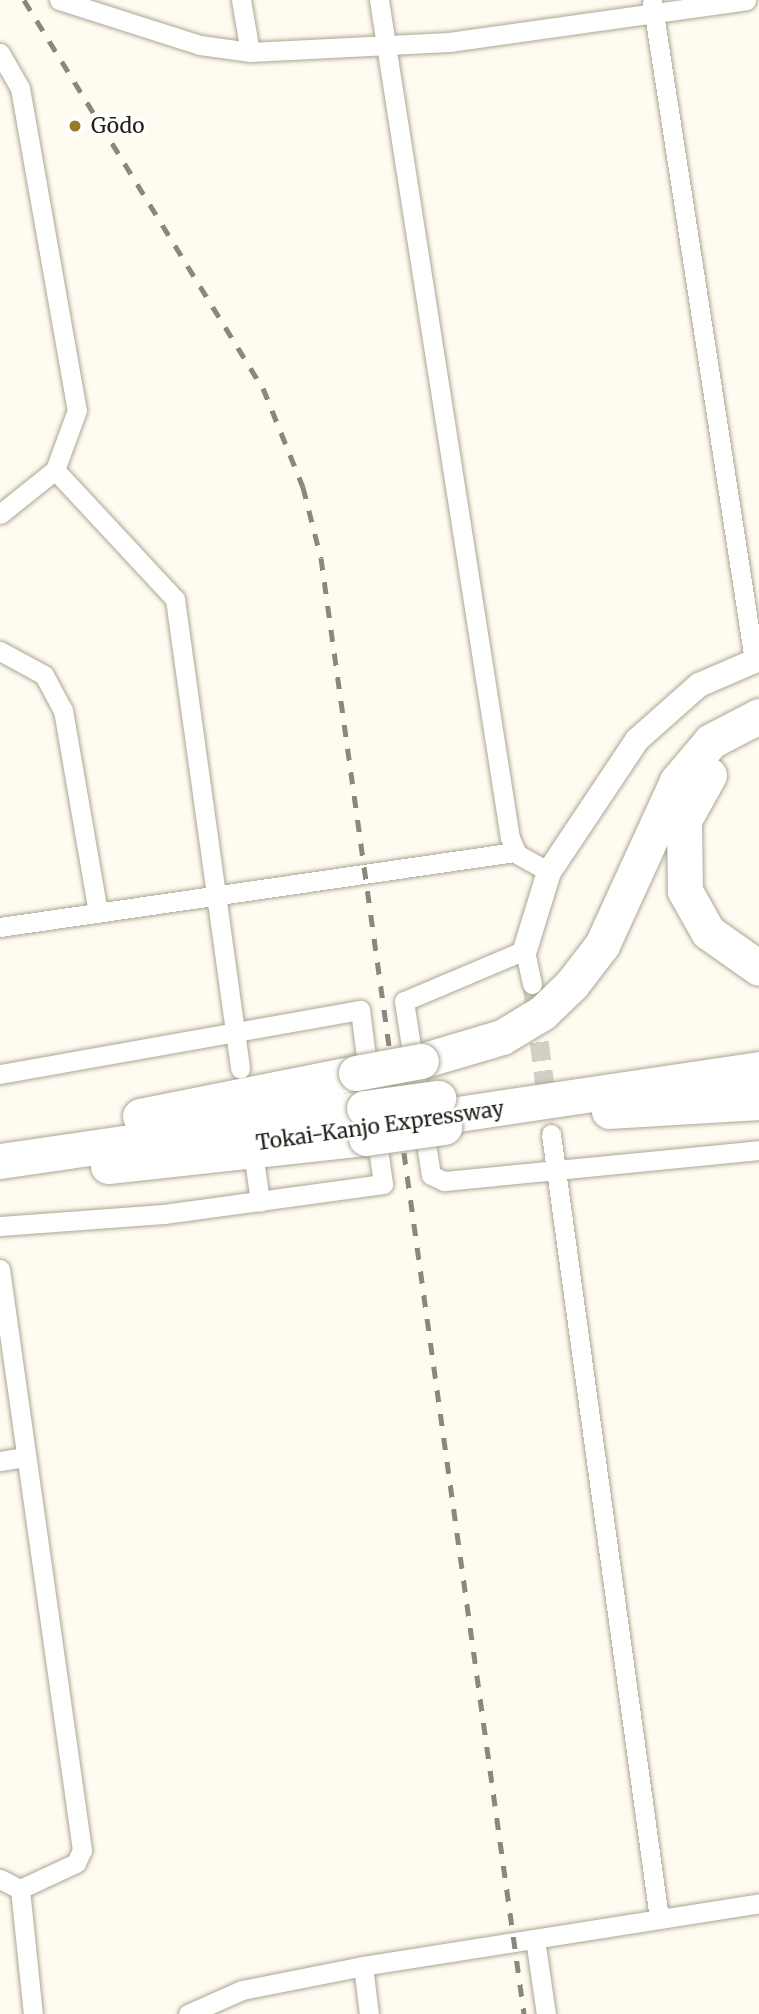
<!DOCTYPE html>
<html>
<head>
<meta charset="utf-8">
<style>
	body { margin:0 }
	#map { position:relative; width:759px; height:2014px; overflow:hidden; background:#fffbf0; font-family:Merriweather,serif }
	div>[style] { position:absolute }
	.minor-tunnel>* { height:19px; margin-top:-9.5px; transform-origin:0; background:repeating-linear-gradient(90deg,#d3cfc5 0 19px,transparent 0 29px) }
	.roads { filter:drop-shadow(0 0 2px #aba694) drop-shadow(0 0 2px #aba694) }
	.minor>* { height:19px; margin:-9.5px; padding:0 9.5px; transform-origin:9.5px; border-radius:9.5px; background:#fff }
	.tertiary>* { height:24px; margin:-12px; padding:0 12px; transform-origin:12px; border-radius:12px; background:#fff }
	.motorway>* { height:35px; margin:-17.5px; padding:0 17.5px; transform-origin:17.5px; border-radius:17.5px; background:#fff }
	.rail>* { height:5px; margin-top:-2.5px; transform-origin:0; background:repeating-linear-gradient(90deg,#8a877e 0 12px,transparent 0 24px) }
	.bridges { filter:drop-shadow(0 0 2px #aba694) drop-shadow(0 0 2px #aba694) }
	.motorway-bridge>* { height:35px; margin:-17.5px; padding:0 17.5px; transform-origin:17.5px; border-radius:17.5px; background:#fff }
	.dots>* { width:19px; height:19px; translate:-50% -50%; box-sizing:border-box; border:4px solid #fff; border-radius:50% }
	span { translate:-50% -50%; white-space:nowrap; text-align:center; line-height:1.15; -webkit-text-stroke:6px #fff; paint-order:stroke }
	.poi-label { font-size:21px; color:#23211a }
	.left { translate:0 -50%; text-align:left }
	.street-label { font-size:21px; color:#23211a }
</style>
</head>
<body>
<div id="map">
	<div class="minor-tunnel">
		<div style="left:532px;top:984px;width:151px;rotate:82.8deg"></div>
	</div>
	<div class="roads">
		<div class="minor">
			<div style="left:59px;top:0;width:148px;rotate:17.7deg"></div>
			<div style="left:200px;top:45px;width:50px;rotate:8deg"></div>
			<div style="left:250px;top:52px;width:199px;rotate:-2.9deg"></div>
			<div style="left:449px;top:42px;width:300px;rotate:-8deg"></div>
			<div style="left:241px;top:0;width:53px;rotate:80.2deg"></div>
			<div style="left:379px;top:0;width:848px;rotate:81.12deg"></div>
			<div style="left:510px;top:838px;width:17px;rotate:66deg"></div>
			<div style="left:517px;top:854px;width:37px;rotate:29deg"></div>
			<div style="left:652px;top:1px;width:667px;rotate:81.2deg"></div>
			<div style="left:0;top:53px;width:40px;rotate:60.3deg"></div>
			<div style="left:20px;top:88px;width:327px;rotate:80deg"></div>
			<div style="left:77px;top:410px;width:64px;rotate:110.1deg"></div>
			<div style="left:55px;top:470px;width:70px;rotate:141.3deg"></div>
			<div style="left:55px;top:470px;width:176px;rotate:47.1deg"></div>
			<div style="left:175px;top:599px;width:474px;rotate:82.1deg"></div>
			<div style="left:0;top:651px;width:50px;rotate:28.6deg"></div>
			<div style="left:44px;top:675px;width:40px;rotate:62deg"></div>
			<div style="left:63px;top:710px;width:205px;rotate:80.2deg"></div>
			<div style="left:0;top:927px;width:520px;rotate:-8.29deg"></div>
			<div style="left:532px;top:984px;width:35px;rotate:-102deg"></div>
			<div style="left:525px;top:950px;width:131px;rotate:157.1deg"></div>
			<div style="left:404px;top:1001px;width:176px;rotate:81.2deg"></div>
			<div style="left:431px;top:1175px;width:14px;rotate:25deg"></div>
			<div style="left:444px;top:1181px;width:317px;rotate:-5.6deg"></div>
			<div style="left:0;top:1074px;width:366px;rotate:-10.1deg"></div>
			<div style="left:360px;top:1010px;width:71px;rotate:82.7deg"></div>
			<div style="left:551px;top:1134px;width:791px;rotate:82.16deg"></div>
			<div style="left:255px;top:1166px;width:36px;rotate:82deg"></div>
			<div style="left:0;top:1226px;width:164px;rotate:-4.2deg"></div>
			<div style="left:164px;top:1214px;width:221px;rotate:-7.8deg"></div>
			<div style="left:383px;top:1184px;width:58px;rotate:-98deg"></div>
			<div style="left:0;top:1269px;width:587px;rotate:81.97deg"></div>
			<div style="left:82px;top:1850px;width:14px;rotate:115deg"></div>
			<div style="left:76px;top:1863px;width:62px;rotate:155.1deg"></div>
			<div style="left:0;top:1461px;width:26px;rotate:-9deg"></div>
			<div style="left:0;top:1879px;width:22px;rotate:27deg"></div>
			<div style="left:20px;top:1889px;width:126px;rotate:84.1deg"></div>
			<div style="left:535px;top:1939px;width:76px;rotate:81.7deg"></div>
			<div style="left:363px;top:1966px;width:48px;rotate:82.9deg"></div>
			<div style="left:188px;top:2014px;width:59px;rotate:-24deg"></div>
			<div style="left:242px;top:1990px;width:123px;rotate:-11.2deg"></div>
			<div style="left:363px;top:1966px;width:401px;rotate:-9deg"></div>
		</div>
		<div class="tertiary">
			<div style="left:525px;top:950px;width:82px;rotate:-72.9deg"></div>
			<div style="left:549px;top:872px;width:159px;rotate:-56.3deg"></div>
			<div style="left:637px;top:740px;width:83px;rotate:-41.6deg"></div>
			<div style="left:699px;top:685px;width:65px;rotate:-23.4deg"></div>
		</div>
		<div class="motorway">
			<div style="left:709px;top:775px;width:51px;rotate:119.1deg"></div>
			<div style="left:684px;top:820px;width:71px;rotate:89.2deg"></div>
			<div style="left:685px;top:891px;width:47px;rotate:60.7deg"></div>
			<div style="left:708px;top:932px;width:62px;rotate:35.2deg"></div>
			<div style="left:421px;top:1061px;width:84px;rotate:-16.5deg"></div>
			<div style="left:502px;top:1037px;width:47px;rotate:-31deg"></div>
			<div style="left:542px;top:1013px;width:42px;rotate:-44deg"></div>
			<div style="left:572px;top:984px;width:49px;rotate:-52.4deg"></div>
			<div style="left:602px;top:945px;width:180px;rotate:-65.4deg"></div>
			<div style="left:677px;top:781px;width:52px;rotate:-49.6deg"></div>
			<div style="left:711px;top:741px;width:54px;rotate:-27.5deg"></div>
			<div style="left:609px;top:1111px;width:150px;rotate:-3.4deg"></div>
			<div style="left:140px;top:1116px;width:220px;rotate:-11.3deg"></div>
			<div style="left:438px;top:1117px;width:325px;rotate:-8.5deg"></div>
			<div style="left:0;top:1161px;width:368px;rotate:-8.3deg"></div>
			<div style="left:108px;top:1166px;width:260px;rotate:-6.2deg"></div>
		</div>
	</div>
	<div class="rail">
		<div style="left:24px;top:0;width:456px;rotate:58.4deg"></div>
		<div style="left:263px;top:388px;width:107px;rotate:68deg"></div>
		<div style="left:303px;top:487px;width:73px;rotate:75.8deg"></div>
		<div style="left:321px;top:558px;width:1470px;rotate:82.06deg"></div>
	</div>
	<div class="bridges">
		<div class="motorway-bridge">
			<div style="left:356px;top:1073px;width:66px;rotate:-10.5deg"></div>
			<div style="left:364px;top:1108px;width:75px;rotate:-7.7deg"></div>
			<div style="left:366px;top:1138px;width:79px;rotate:-8deg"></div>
		</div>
	</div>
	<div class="dots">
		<div style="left:75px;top:126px;background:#967c24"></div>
	</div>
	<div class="poi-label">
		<span class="left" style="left:91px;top:126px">Gōdo</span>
	</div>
	<div class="street-label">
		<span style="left:380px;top:1126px;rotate:-8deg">Tokai-Kanjo Expressway</span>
	</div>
</div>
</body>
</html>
